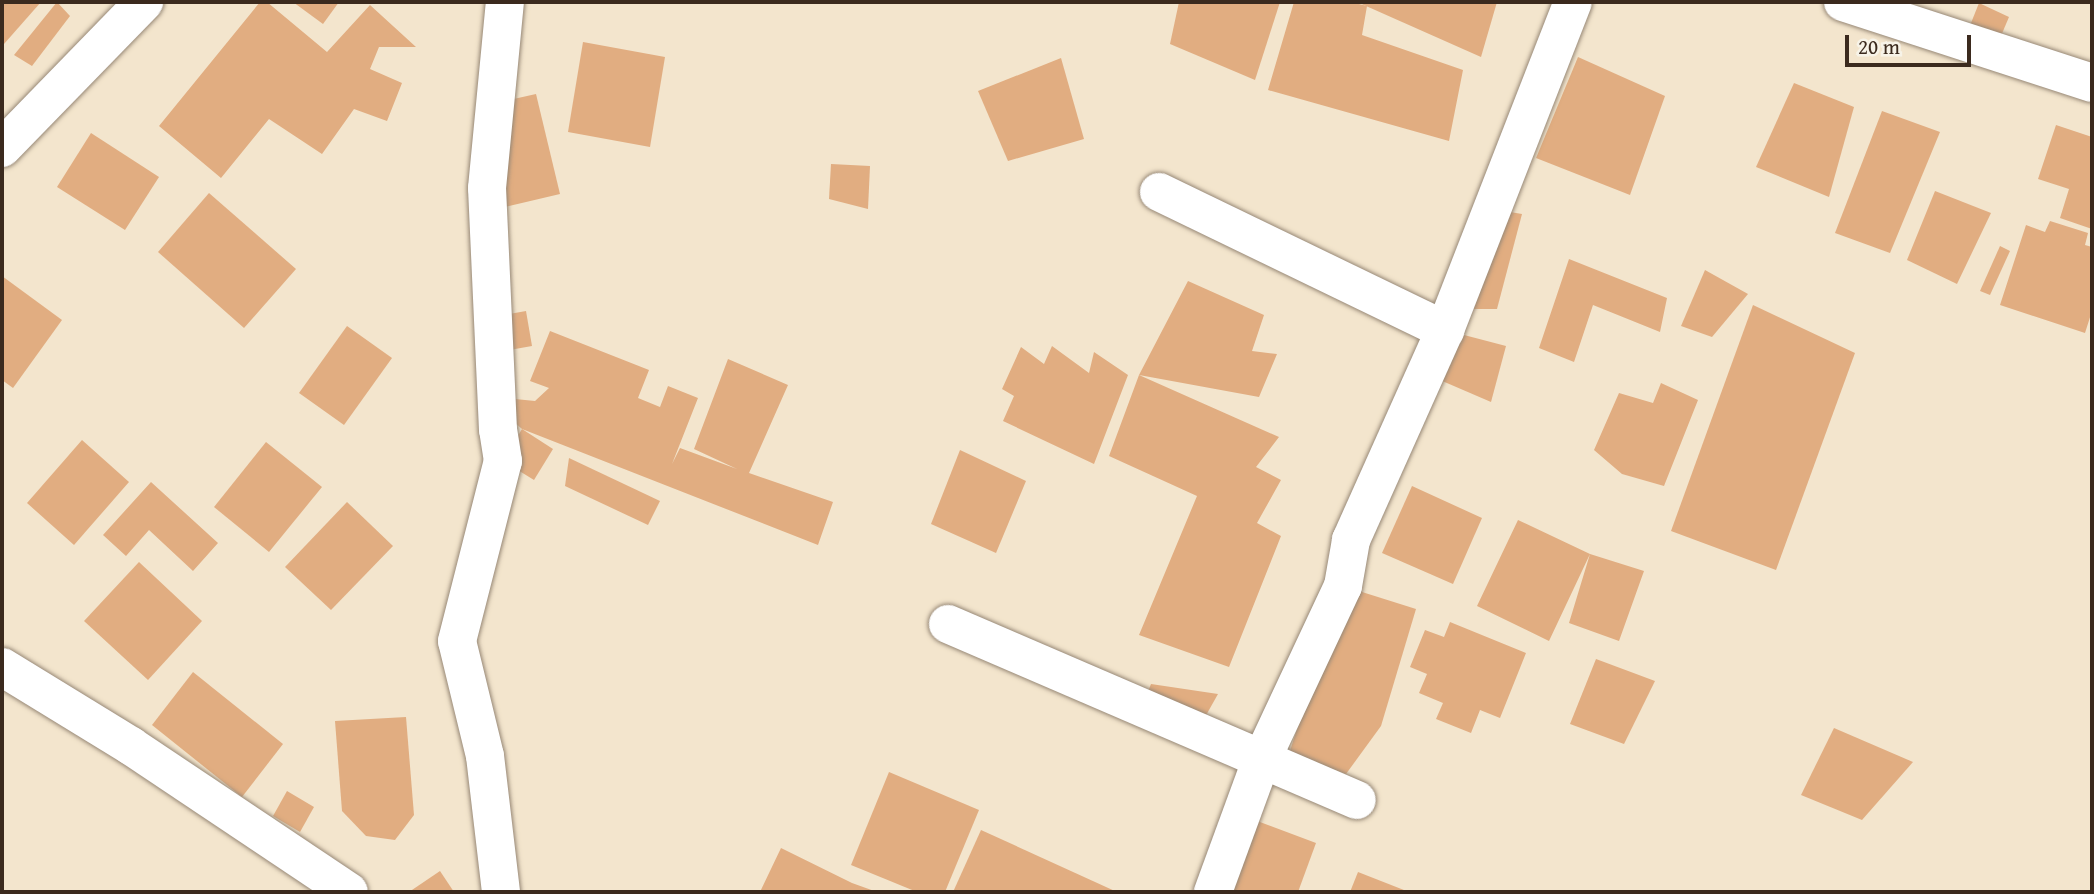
<!DOCTYPE html>
<html>
<head>
<meta charset="utf-8">
<style>
	body { margin:0 }
	#map { position:relative; width:2094px; height:894px; overflow:hidden; background:#f3e5cd; font-family:"Gentium Book Plus",serif }
	div>[style] { position:absolute }
	.building>* { inset:0; background:#e1ad81 }
	.roads { filter:drop-shadow(0 0 2px #978876) drop-shadow(0 0 2px #978876) }
	.street>* { height:38px; margin:-19px; padding:0 19px; transform-origin:19px; border-radius:19px; background:#fff }
	span { translate:-50% -50%; white-space:nowrap; text-align:center; line-height:1.15; -webkit-text-stroke:5px #f7f3e8; paint-order:stroke }
	.frame { position:absolute; inset:0; border:4px solid #3b2a1e; pointer-events:none }
	.scale { position:absolute; left:1845px; top:35px; width:126px; height:32px; box-sizing:border-box; border:4px solid #3b2a1e; border-top:0; padding-left:9px; font-size:21px; line-height:24px; white-space:nowrap; color:#3b2a1e; -webkit-text-stroke:5px #f7f3e8; paint-order:stroke }
</style>
</head>
<body>
<div id="map">
	<div class="building">
		<div style="clip-path:polygon(2px 2px,41px 2px,4px 44px,2px 42px)"></div>
		<div style="clip-path:polygon(57px 2px,70px 16px,32px 66px,14px 55px)"></div>
		<div style="clip-path:polygon(260px 2px,267px 2px,327px 52px,370px 5px,416px 47px,379px 47px,370px 69px,402px 83px,387px 121px,354px 109px,322px 154px,269px 119px,221px 178px,159px 126px)"></div>
		<div style="clip-path:polygon(293px 2px,339px 2px,323px 24px)"></div>
		<div style="clip-path:polygon(1179px 2px,1280px 2px,1255px 80px,1170px 44px)"></div>
		<div style="clip-path:polygon(1294px 2px,1351px 2px,1367px 6px,1362px 35px,1463px 70px,1449px 141px,1268px 90px)"></div>
		<div style="clip-path:polygon(1357px 2px,1497px 2px,1481px 57px)"></div>
		<div style="clip-path:polygon(1979px 3px,2009px 17px,1995px 50px,1967px 33px)"></div>
		<div style="clip-path:polygon(583px 42px,665px 57px,650px 147px,568px 132px)"></div>
		<div style="clip-path:polygon(1578px 57px,1665px 96px,1630px 195px,1536px 158px)"></div>
		<div style="clip-path:polygon(1061px 58px,1084px 139px,1008px 161px,978px 91px)"></div>
		<div style="clip-path:polygon(1794px 83px,1854px 107px,1829px 197px,1756px 167px)"></div>
		<div style="clip-path:polygon(536px 94px,560px 194px,488px 211px,495px 103px)"></div>
		<div style="clip-path:polygon(1882px 111px,1940px 132px,1890px 253px,1835px 233px)"></div>
		<div style="clip-path:polygon(2056px 125px,2092px 137px,2092px 229px,2060px 218px,2069px 189px,2038px 179px)"></div>
		<div style="clip-path:polygon(91px 133px,159px 177px,125px 230px,57px 187px)"></div>
		<div style="clip-path:polygon(831px 164px,870px 166px,868px 209px,829px 199px)"></div>
		<div style="clip-path:polygon(1935px 191px,1991px 213px,1957px 284px,1907px 260px)"></div>
		<div style="clip-path:polygon(209px 193px,296px 269px,244px 328px,158px 252px)"></div>
		<div style="clip-path:polygon(1492px 209px,1522px 214px,1497px 309px,1454px 309px)"></div>
		<div style="clip-path:polygon(2050px 221px,2088px 233px,2085px 245px,2092px 247px,2092px 311px,2085px 333px,2000px 305px,2026px 225px,2045px 232px)"></div>
		<div style="clip-path:polygon(2000px 246px,2010px 251px,1990px 295px,1980px 291px)"></div>
		<div style="clip-path:polygon(1569px 259px,1667px 298px,1660px 332px,1593px 305px,1574px 362px,1539px 348px)"></div>
		<div style="clip-path:polygon(1705px 270px,1748px 294px,1712px 337px,1681px 326px)"></div>
		<div style="clip-path:polygon(2px 276px,62px 320px,13px 388px,2px 380px)"></div>
		<div style="clip-path:polygon(1188px 281px,1264px 315px,1252px 351px,1277px 354px,1259px 397px,1139px 375px,1279px 437px,1256px 467px,1281px 480px,1257px 523px,1281px 536px,1229px 667px,1139px 635px,1197px 496px,1109px 456px,1139px 375px)"></div>
		<div style="clip-path:polygon(1753px 305px,1855px 353px,1776px 570px,1671px 531px)"></div>
		<div style="clip-path:polygon(526px 311px,532px 346px,498px 352px,492px 317px)"></div>
		<div style="clip-path:polygon(347px 326px,392px 358px,344px 425px,299px 393px)"></div>
		<div style="clip-path:polygon(1445px 330px,1506px 346px,1491px 402px,1426px 374px)"></div>
		<div style="clip-path:polygon(550px 331px,649px 370px,638px 398px,660px 407px,668px 386px,698px 398px,672px 464px,680px 448px,737px 469px,694px 449px,728px 359px,788px 385px,749px 473px,833px 502px,818px 545px,522px 429px,513px 421px,515px 399px,535px 401px,549px 388px,530px 381px)"></div>
		<div style="clip-path:polygon(1052px 346px,1089px 373px,1094px 352px,1128px 375px,1094px 464px,1003px 421px,1014px 396px,1002px 389px,1021px 347px,1044px 364px)"></div>
		<div style="clip-path:polygon(1661px 383px,1698px 400px,1664px 486px,1622px 474px,1594px 450px,1619px 393px,1653px 403px)"></div>
		<div style="clip-path:polygon(522px 429px,553px 449px,534px 480px,503px 461px)"></div>
		<div style="clip-path:polygon(82px 440px,129px 482px,74px 545px,27px 503px)"></div>
		<div style="clip-path:polygon(266px 442px,322px 487px,269px 552px,214px 507px)"></div>
		<div style="clip-path:polygon(960px 450px,1026px 481px,996px 553px,931px 524px)"></div>
		<div style="clip-path:polygon(569px 458px,660px 501px,648px 525px,565px 486px)"></div>
		<div style="clip-path:polygon(151px 482px,218px 543px,193px 571px,149px 530px,126px 556px,103px 535px)"></div>
		<div style="clip-path:polygon(1412px 486px,1482px 518px,1453px 584px,1382px 553px)"></div>
		<div style="clip-path:polygon(347px 502px,393px 546px,331px 610px,285px 567px)"></div>
		<div style="clip-path:polygon(1518px 520px,1590px 554px,1644px 571px,1619px 641px,1569px 623px,1590px 554px,1549px 641px,1477px 606px)"></div>
		<div style="clip-path:polygon(139px 562px,202px 621px,148px 680px,84px 621px)"></div>
		<div style="clip-path:polygon(1343px 586px,1416px 609px,1381px 726px,1346px 774px,1289px 754px)"></div>
		<div style="clip-path:polygon(1450px 622px,1526px 653px,1500px 718px,1480px 710px,1471px 733px,1436px 719px,1443px 703px,1419px 693px,1427px 674px,1410px 667px,1425px 630px,1444px 637px)"></div>
		<div style="clip-path:polygon(1596px 659px,1655px 681px,1624px 744px,1570px 724px)"></div>
		<div style="clip-path:polygon(193px 672px,283px 744px,242px 797px,152px 725px)"></div>
		<div style="clip-path:polygon(1151px 684px,1218px 694px,1196px 733px,1141px 709px)"></div>
		<div style="clip-path:polygon(406px 717px,414px 815px,395px 840px,366px 836px,342px 811px,335px 721px)"></div>
		<div style="clip-path:polygon(1834px 728px,1913px 762px,1862px 820px,1801px 795px)"></div>
		<div style="clip-path:polygon(889px 772px,979px 810px,945px 892px,917px 892px,851px 865px)"></div>
		<div style="clip-path:polygon(287px 791px,314px 807px,300px 832px,273px 816px)"></div>
		<div style="clip-path:polygon(1241px 815px,1316px 843px,1298px 892px,1213px 892px)"></div>
		<div style="clip-path:polygon(981px 830px,1117px 892px,953px 892px)"></div>
		<div style="clip-path:polygon(781px 848px,852px 883px,877px 892px,760px 892px)"></div>
		<div style="clip-path:polygon(440px 871px,454px 892px,409px 892px)"></div>
		<div style="clip-path:polygon(1358px 872px,1409px 892px,1350px 892px)"></div>
	</div>
	<div class="roads">
		<div class="street">
			<div style="left:1843px;top:2px;width:262px;rotate:18deg"></div>
			<div style="left:2px;top:148px;width:204px;rotate:-45.8deg"></div>
			<div style="left:1159px;top:192px;width:318px;rotate:25.8deg"></div>
			<div style="left:948px;top:624px;width:445px;rotate:23.3deg"></div>
			<div style="left:2px;top:667px;width:151px;rotate:31.5deg"></div>
			<div style="left:131px;top:746px;width:262px;rotate:33.8deg"></div>
			<div style="left:501px;top:892px;width:137px;rotate:-96.7deg"></div>
			<div style="left:485px;top:756px;width:118px;rotate:-103.7deg"></div>
			<div style="left:457px;top:641px;width:186px;rotate:-75.7deg"></div>
			<div style="left:503px;top:461px;width:31px;rotate:-99deg"></div>
			<div style="left:498px;top:430px;width:242px;rotate:-92.6deg"></div>
			<div style="left:487px;top:188px;width:187px;rotate:-84.5deg"></div>
			<div style="left:1213px;top:892px;width:140px;rotate:-69.9deg"></div>
			<div style="left:1261px;top:761px;width:193px;rotate:-64.9deg"></div>
			<div style="left:1343px;top:586px;width:47px;rotate:-80.1deg"></div>
			<div style="left:1351px;top:540px;width:230px;rotate:-65.9deg"></div>
			<div style="left:1445px;top:330px;width:352px;rotate:-68.7deg"></div>
		</div>
	</div>
	<div class="frame"></div>
	<div class="scale">20 m</div>
</div>
</body>
</html>
